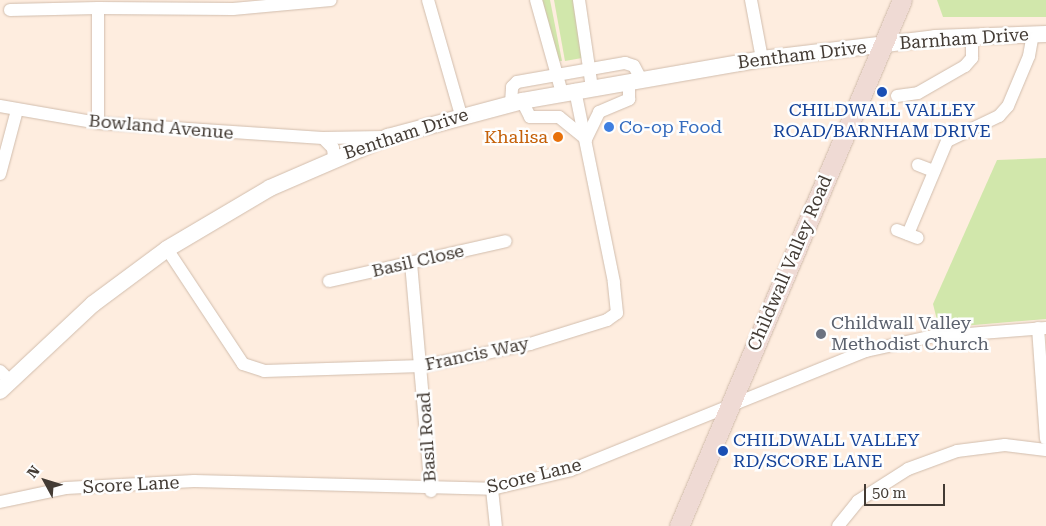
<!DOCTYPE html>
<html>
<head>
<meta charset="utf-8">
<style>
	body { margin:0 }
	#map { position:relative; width:1046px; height:526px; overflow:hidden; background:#feeddf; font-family:"Roboto Serif",serif }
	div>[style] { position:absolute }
	.green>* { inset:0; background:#d1e7ab }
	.roads { filter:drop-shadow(0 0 1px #d1bdad) drop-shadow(0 0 1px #d1bdad) }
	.minor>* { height:12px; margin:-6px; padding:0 6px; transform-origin:6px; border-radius:6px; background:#fff }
	.tertiary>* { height:16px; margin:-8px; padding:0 8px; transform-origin:8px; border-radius:8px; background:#fff }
	.secondary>* { height:19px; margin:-9.5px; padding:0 9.5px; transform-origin:9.5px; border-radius:9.5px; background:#efdad4 }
	.dots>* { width:14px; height:14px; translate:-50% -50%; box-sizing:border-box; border:2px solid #fefefe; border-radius:50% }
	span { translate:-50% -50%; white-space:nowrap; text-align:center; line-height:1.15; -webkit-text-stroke:5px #fefefe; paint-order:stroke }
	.street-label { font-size:18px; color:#433b34 }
	.transit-label { font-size:18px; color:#164399 }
	.left { translate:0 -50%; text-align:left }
	.shop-label { font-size:18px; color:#366cbe }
	.food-label { font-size:18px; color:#c56008 }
	.right { translate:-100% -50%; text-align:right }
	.worship-label { font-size:18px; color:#5b616d }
	.north { position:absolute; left:20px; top:456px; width:50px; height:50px; -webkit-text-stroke:4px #fefefe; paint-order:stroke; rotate:309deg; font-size:14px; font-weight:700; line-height:20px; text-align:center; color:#433b34 }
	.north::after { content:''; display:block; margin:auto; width:18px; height:22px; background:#433b34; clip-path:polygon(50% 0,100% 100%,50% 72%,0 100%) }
	.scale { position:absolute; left:864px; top:484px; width:81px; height:22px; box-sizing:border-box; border:2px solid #433b34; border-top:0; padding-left:6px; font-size:15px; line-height:18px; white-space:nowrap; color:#433b34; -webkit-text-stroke:4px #fefefe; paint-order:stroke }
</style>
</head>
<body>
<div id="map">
	<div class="green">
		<div style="clip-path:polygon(539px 0,550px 0,562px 61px,558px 61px)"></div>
		<div style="clip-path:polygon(554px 0,575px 0,582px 58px,565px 61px)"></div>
		<div style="clip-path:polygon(937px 0,1046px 0,1046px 17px,943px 17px)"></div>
		<div style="clip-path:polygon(1046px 158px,1046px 319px,939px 328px,933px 304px,997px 160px)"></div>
	</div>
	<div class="roads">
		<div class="minor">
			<div style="left:428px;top:0;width:120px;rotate:74deg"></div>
			<div style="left:536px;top:0;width:97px;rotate:74.4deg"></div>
			<div style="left:579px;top:0;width:89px;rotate:81.6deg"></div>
			<div style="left:751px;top:0;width:60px;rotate:79.4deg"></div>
			<div style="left:10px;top:10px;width:88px;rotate:-1.3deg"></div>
			<div style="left:897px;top:96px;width:21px;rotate:-8deg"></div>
			<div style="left:918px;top:93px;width:54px;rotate:-29.9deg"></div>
			<div style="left:965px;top:66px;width:11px;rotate:-49deg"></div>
			<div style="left:972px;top:58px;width:23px;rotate:-90deg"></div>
			<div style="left:522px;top:101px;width:18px;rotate:63deg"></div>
			<div style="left:530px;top:117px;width:29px"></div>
			<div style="left:559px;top:117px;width:35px;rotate:39deg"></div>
			<div style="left:586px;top:139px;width:30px;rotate:-64deg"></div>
			<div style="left:599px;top:112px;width:33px;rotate:-23deg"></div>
			<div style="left:629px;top:99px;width:18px;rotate:-90deg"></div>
			<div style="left:511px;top:103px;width:16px;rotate:-86deg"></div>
			<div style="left:512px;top:87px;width:7px;rotate:-45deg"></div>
			<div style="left:517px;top:82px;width:110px;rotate:-10deg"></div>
			<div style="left:625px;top:63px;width:9px;rotate:18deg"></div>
			<div style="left:634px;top:66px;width:15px;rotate:62deg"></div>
			<div style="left:0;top:106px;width:99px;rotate:9.8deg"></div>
			<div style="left:98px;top:123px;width:225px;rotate:3.8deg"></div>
			<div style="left:323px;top:138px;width:62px;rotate:-0.9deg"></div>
			<div style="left:98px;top:123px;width:115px;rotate:-90deg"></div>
			<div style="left:98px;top:8px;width:135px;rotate:0.4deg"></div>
			<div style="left:233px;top:9px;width:98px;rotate:-5.2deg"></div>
			<div style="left:323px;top:138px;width:14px;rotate:45deg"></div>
			<div style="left:333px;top:148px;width:10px;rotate:84deg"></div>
			<div style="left:918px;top:165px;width:17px;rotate:21deg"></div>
			<div style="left:0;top:174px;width:66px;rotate:-75.1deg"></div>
			<div style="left:897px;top:230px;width:22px;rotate:21deg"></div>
			<div style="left:908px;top:234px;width:101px;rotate:-67.2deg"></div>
			<div style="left:947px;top:141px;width:58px;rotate:-25.7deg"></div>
			<div style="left:999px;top:116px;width:13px;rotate:-48deg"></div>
			<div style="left:1008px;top:106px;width:54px;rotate:-67.2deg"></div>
			<div style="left:1029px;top:56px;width:22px;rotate:-80deg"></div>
			<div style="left:167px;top:249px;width:138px;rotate:56.5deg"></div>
			<div style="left:243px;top:364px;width:22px;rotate:18deg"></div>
			<div style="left:264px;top:371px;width:158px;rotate:-1.8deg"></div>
			<div style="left:422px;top:366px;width:110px;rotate:-11.5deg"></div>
			<div style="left:530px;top:344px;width:81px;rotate:-17.3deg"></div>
			<div style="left:607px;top:320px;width:12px;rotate:-35deg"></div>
			<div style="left:617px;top:313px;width:31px;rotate:-96deg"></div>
			<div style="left:614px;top:282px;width:196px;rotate:-101.5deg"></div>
			<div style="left:411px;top:263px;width:229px;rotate:85deg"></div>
			<div style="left:329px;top:281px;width:181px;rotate:-12.7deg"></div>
			<div style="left:1038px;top:328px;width:111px;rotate:85.9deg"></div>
			<div style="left:0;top:371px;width:13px;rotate:45deg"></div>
			<div style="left:492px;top:489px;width:37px;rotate:84deg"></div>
			<div style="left:0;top:502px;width:67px;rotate:-12deg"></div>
			<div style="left:66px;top:488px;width:128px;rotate:-3.1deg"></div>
			<div style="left:194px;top:481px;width:298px;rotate:1.5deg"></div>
			<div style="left:492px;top:489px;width:81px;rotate:-13.5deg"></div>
			<div style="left:571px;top:470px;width:318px;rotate:-22deg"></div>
			<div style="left:866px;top:351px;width:65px;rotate:-12.5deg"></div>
			<div style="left:929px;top:337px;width:117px;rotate:-4.4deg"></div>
			<div style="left:838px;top:526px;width:32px;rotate:-51deg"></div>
			<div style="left:858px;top:501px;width:59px;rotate:-32.6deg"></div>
			<div style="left:908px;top:469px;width:52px;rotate:-20.2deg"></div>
			<div style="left:957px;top:451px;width:48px;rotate:-7.1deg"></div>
			<div style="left:1005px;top:445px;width:41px;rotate:7deg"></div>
		</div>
		<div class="tertiary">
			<div style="left:0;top:391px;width:127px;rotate:-43.1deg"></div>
			<div style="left:93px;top:304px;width:92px;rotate:-36.6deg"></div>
			<div style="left:167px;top:249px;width:120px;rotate:-30.6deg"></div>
			<div style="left:270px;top:188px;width:129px;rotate:-23.4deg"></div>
			<div style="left:388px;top:137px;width:139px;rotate:-15deg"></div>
			<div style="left:522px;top:101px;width:244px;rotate:-9.9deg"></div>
			<div style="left:762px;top:59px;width:174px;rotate:-6.9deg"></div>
			<div style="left:935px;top:38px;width:111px;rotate:-2.1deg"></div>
		</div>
		<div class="secondary">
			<div style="left:679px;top:526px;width:571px;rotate:-67.03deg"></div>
		</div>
	</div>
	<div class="dots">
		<div style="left:882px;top:92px;background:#1a4fb4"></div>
		<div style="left:609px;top:127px;background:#3f7fe0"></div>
		<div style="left:558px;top:137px;background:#e8710a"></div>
		<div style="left:821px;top:334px;background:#6b7280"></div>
		<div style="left:723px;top:451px;background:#1a4fb4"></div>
	</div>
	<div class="street-label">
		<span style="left:964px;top:39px;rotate:-4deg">Barnham Drive</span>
		<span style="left:802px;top:55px;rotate:-7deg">Bentham Drive</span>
		<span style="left:161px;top:127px;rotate:5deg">Bowland Avenue</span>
		<span style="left:406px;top:134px;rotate:-18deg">Bentham Drive</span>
		<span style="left:418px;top:261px;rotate:-13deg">Basil Close</span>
		<span style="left:790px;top:263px;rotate:-67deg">Childwall Valley Road</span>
		<span style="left:477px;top:354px;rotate:-12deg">Francis Way</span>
		<span style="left:427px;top:437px;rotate:-94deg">Basil Road</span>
		<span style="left:534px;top:476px;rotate:-14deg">Score Lane</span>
		<span style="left:131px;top:485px;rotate:-3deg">Score Lane</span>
	</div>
	<div class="transit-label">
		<span style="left:882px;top:121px">CHILDWALL VALLEY<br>ROAD/BARNHAM DRIVE</span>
		<span class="left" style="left:733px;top:451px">CHILDWALL VALLEY<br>RD/SCORE LANE</span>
	</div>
	<div class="shop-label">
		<span class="left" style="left:619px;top:127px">Co-op Food</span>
	</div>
	<div class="food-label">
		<span class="right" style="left:548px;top:137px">Khalisa</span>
	</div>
	<div class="worship-label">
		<span class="left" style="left:831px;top:334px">Childwall Valley<br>Methodist Church</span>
	</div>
	<div class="north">N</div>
	<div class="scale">50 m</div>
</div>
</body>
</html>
